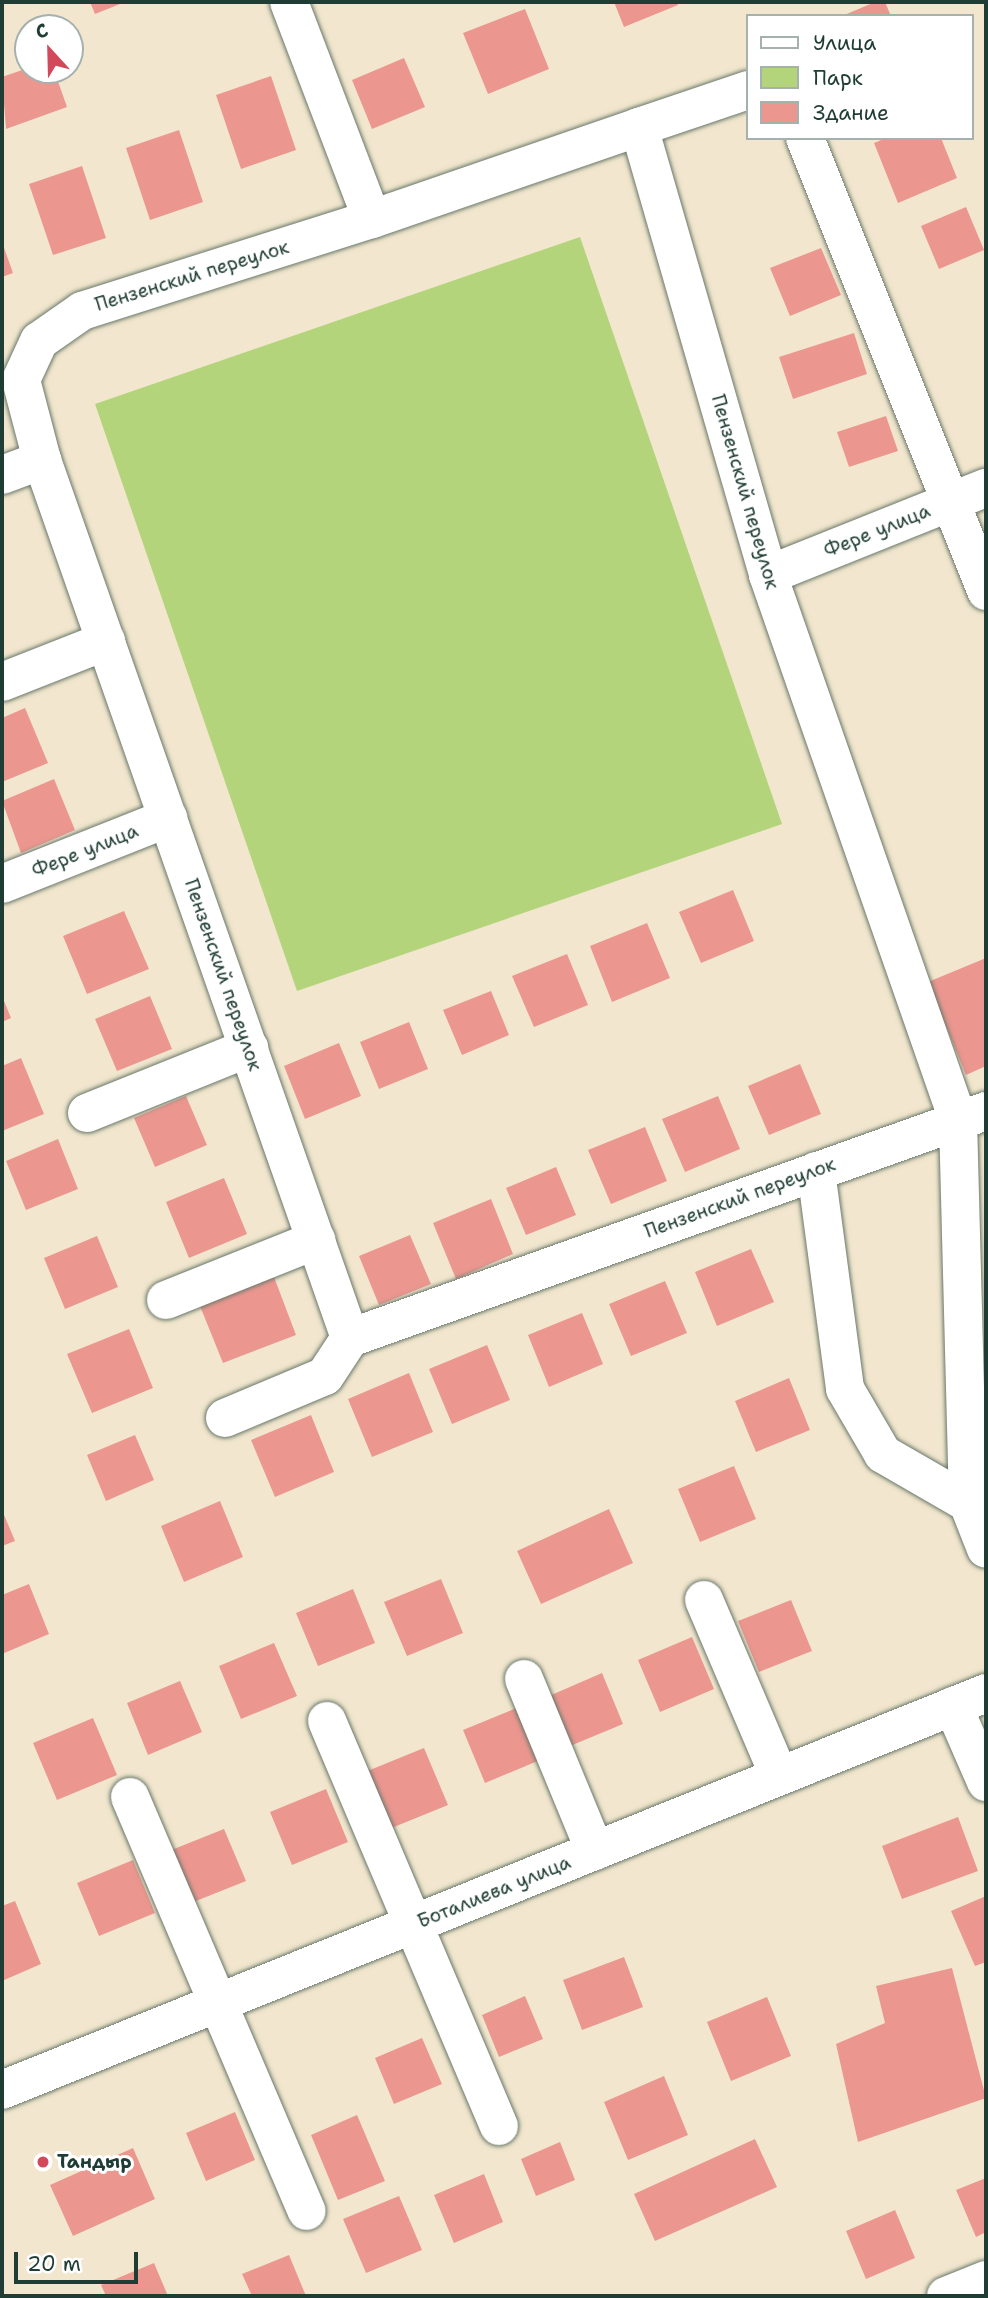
<!DOCTYPE html>
<html>
<head>
<meta charset="utf-8">
<style>
	body { margin:0 }
	#map { position:relative; width:988px; height:2298px; overflow:hidden; background:#f2e7ce; font-family:"Shantell Sans",sans-serif }
	div>[style] { position:absolute }
	.green>* { inset:0; background:#b4d47c }
	.building>* { inset:0; background:#eb9790 }
	.roads { filter:drop-shadow(0 0 2px #69786a) drop-shadow(0 0 2px #69786a) }
	.minor>* { height:38px; margin:-19px; padding:0 19px; transform-origin:19px; border-radius:19px; background:#fff }
	.dots>* { width:19px; height:19px; translate:-50% -50%; box-sizing:border-box; border:4px solid #fff; border-radius:50% }
	span { translate:-50% -50%; white-space:nowrap; text-align:center; line-height:1.15; -webkit-text-stroke:6px #fff; paint-order:stroke }
	.street-label { font-size:19px; color:#1f3d34 }
	.poi-label { font-size:19px; color:#1f3d34; font-weight:700 }
	.left { translate:0 -50%; text-align:left }
	.frame { position:absolute; inset:0; border:4px solid #1f3d34; pointer-events:none }
	.legend { position:absolute; left:746px; top:14px; width:228px; height:126px; box-sizing:border-box; background:#fff; border:2px solid #a5b1ae; margin:0; padding:9px 12px; list-style:none; font-size:21px; color:#1f3d34 }
	.legend li { display:flex; align-items:center; gap:14px; height:35px }
	.legend b { width:35px; border:2px solid #a5b1ae }
	.north { position:absolute; left:14px; top:14px; width:70px; height:70px; box-sizing:border-box; background:#fff; border:2px solid #a5b1ae; border-radius:50%; rotate:338deg; font-size:19px; font-weight:700; line-height:28px; text-align:center; color:#1f3d34 }
	.north::after { content:''; display:block; margin:auto; width:24px; height:32px; background:#d1495b; clip-path:polygon(50% 0,100% 100%,50% 72%,0 100%) }
	.scale { position:absolute; left:14px; top:2252px; width:124px; height:32px; box-sizing:border-box; border:4px solid #1f3d34; border-top:0; padding-left:9px; font-size:21px; line-height:24px; white-space:nowrap; color:#1f3d34; -webkit-text-stroke:5px #fff; paint-order:stroke }
</style>
</head>
<body>
<div id="map">
	<div class="green">
		<div style="clip-path:polygon(580px 237px,782px 824px,297px 991px,95px 404px)"></div>
	</div>
	<div class="building">
		<div style="clip-path:polygon(90px 2px,125px 2px,95px 14px)"></div>
		<div style="clip-path:polygon(614px 2px,676px 2px,678px 5px,624px 27px)"></div>
		<div style="clip-path:polygon(875px 2px,885px 2px,891px 16px,842px 16px)"></div>
		<div style="clip-path:polygon(525px 9px,549px 69px,488px 94px,463px 33px)"></div>
		<div style="clip-path:polygon(404px 58px,425px 107px,372px 129px,352px 80px)"></div>
		<div style="clip-path:polygon(28px 68px,54px 70px,67px 107px,6px 129px,2px 77px)"></div>
		<div style="clip-path:polygon(271px 76px,296px 150px,241px 169px,216px 95px)"></div>
		<div style="clip-path:polygon(179px 130px,203px 202px,150px 220px,126px 148px)"></div>
		<div style="clip-path:polygon(886px 138px,941px 138px,957px 178px,898px 203px,874px 143px)"></div>
		<div style="clip-path:polygon(82px 166px,106px 238px,53px 255px,29px 184px)"></div>
		<div style="clip-path:polygon(966px 207px,984px 250px,939px 269px,921px 226px)"></div>
		<div style="clip-path:polygon(2px 242px,13px 273px,2px 277px)"></div>
		<div style="clip-path:polygon(821px 248px,841px 295px,790px 316px,770px 268px)"></div>
		<div style="clip-path:polygon(854px 333px,867px 374px,793px 399px,779px 357px)"></div>
		<div style="clip-path:polygon(886px 416px,898px 451px,849px 467px,837px 432px)"></div>
		<div style="clip-path:polygon(25px 708px,48px 763px,2px 782px,2px 718px)"></div>
		<div style="clip-path:polygon(54px 779px,75px 830px,21px 853px,2px 801px)"></div>
		<div style="clip-path:polygon(733px 890px,754px 941px,701px 963px,679px 912px)"></div>
		<div style="clip-path:polygon(124px 911px,149px 969px,87px 994px,63px 936px)"></div>
		<div style="clip-path:polygon(647px 923px,670px 978px,612px 1002px,590px 946px)"></div>
		<div style="clip-path:polygon(567px 954px,588px 1005px,534px 1027px,512px 976px)"></div>
		<div style="clip-path:polygon(986px 958px,986px 1066px,966px 1075px,928px 982px)"></div>
		<div style="clip-path:polygon(491px 991px,509px 1035px,462px 1055px,443px 1010px)"></div>
		<div style="clip-path:polygon(2px 996px,11px 1018px,2px 1022px)"></div>
		<div style="clip-path:polygon(150px 996px,172px 1049px,117px 1071px,95px 1019px)"></div>
		<div style="clip-path:polygon(409px 1022px,428px 1069px,379px 1089px,360px 1042px)"></div>
		<div style="clip-path:polygon(339px 1043px,361px 1096px,305px 1119px,284px 1066px)"></div>
		<div style="clip-path:polygon(21px 1058px,44px 1114px,2px 1131px,2px 1066px)"></div>
		<div style="clip-path:polygon(800px 1064px,821px 1114px,769px 1135px,748px 1086px)"></div>
		<div style="clip-path:polygon(186px 1096px,207px 1145px,155px 1167px,134px 1118px)"></div>
		<div style="clip-path:polygon(718px 1096px,740px 1149px,685px 1172px,662px 1119px)"></div>
		<div style="clip-path:polygon(645px 1127px,667px 1181px,611px 1204px,588px 1150px)"></div>
		<div style="clip-path:polygon(58px 1139px,78px 1189px,26px 1210px,6px 1161px)"></div>
		<div style="clip-path:polygon(556px 1167px,576px 1215px,526px 1235px,506px 1188px)"></div>
		<div style="clip-path:polygon(224px 1178px,247px 1234px,189px 1258px,166px 1202px)"></div>
		<div style="clip-path:polygon(491px 1199px,513px 1254px,456px 1279px,433px 1223px)"></div>
		<div style="clip-path:polygon(410px 1235px,431px 1284px,379px 1305px,359px 1256px)"></div>
		<div style="clip-path:polygon(97px 1236px,118px 1287px,65px 1309px,44px 1258px)"></div>
		<div style="clip-path:polygon(751px 1249px,774px 1302px,717px 1326px,695px 1272px)"></div>
		<div style="clip-path:polygon(274px 1277px,296px 1335px,223px 1363px,200px 1306px)"></div>
		<div style="clip-path:polygon(665px 1281px,687px 1333px,631px 1356px,609px 1304px)"></div>
		<div style="clip-path:polygon(582px 1313px,603px 1364px,549px 1387px,528px 1335px)"></div>
		<div style="clip-path:polygon(129px 1329px,153px 1388px,92px 1413px,67px 1354px)"></div>
		<div style="clip-path:polygon(487px 1345px,510px 1400px,452px 1424px,429px 1369px)"></div>
		<div style="clip-path:polygon(409px 1373px,433px 1432px,372px 1457px,348px 1399px)"></div>
		<div style="clip-path:polygon(789px 1378px,810px 1430px,756px 1452px,735px 1401px)"></div>
		<div style="clip-path:polygon(311px 1415px,334px 1472px,275px 1497px,251px 1440px)"></div>
		<div style="clip-path:polygon(135px 1435px,154px 1480px,106px 1501px,87px 1455px)"></div>
		<div style="clip-path:polygon(734px 1466px,756px 1519px,700px 1542px,678px 1489px)"></div>
		<div style="clip-path:polygon(220px 1501px,243px 1557px,184px 1582px,161px 1526px)"></div>
		<div style="clip-path:polygon(609px 1509px,633px 1563px,541px 1604px,517px 1551px)"></div>
		<div style="clip-path:polygon(2px 1510px,15px 1541px,2px 1546px)"></div>
		<div style="clip-path:polygon(441px 1579px,463px 1633px,407px 1656px,384px 1602px)"></div>
		<div style="clip-path:polygon(29px 1584px,49px 1634px,2px 1654px,2px 1595px)"></div>
		<div style="clip-path:polygon(353px 1589px,375px 1643px,318px 1666px,296px 1613px)"></div>
		<div style="clip-path:polygon(791px 1600px,812px 1651px,759px 1672px,738px 1621px)"></div>
		<div style="clip-path:polygon(692px 1637px,714px 1689px,660px 1712px,638px 1660px)"></div>
		<div style="clip-path:polygon(274px 1643px,297px 1696px,241px 1719px,219px 1666px)"></div>
		<div style="clip-path:polygon(602px 1673px,623px 1724px,570px 1746px,549px 1696px)"></div>
		<div style="clip-path:polygon(180px 1681px,202px 1732px,148px 1755px,127px 1703px)"></div>
		<div style="clip-path:polygon(519px 1707px,540px 1760px,485px 1783px,463px 1730px)"></div>
		<div style="clip-path:polygon(93px 1718px,117px 1775px,57px 1800px,33px 1743px)"></div>
		<div style="clip-path:polygon(424px 1748px,448px 1805px,389px 1829px,365px 1772px)"></div>
		<div style="clip-path:polygon(326px 1789px,348px 1842px,292px 1865px,270px 1812px)"></div>
		<div style="clip-path:polygon(958px 1817px,978px 1871px,902px 1899px,882px 1846px)"></div>
		<div style="clip-path:polygon(224px 1829px,246px 1881px,191px 1903px,169px 1851px)"></div>
		<div style="clip-path:polygon(133px 1860px,155px 1913px,99px 1936px,77px 1883px)"></div>
		<div style="clip-path:polygon(986px 1896px,986px 1962px,975px 1966px,951px 1911px)"></div>
		<div style="clip-path:polygon(15px 1901px,41px 1964px,2px 1981px,2px 1906px)"></div>
		<div style="clip-path:polygon(624px 1957px,643px 2007px,582px 2030px,563px 1980px)"></div>
		<div style="clip-path:polygon(952px 1968px,986px 2098px,858px 2142px,836px 2044px,885px 2023px,876px 1986px)"></div>
		<div style="clip-path:polygon(525px 1996px,543px 2039px,499px 2057px,482px 2015px)"></div>
		<div style="clip-path:polygon(767px 1997px,791px 2056px,731px 2081px,707px 2022px)"></div>
		<div style="clip-path:polygon(422px 2038px,442px 2084px,394px 2104px,375px 2058px)"></div>
		<div style="clip-path:polygon(664px 2076px,688px 2135px,628px 2160px,604px 2102px)"></div>
		<div style="clip-path:polygon(235px 2112px,255px 2160px,206px 2181px,186px 2133px)"></div>
		<div style="clip-path:polygon(357px 2115px,385px 2181px,338px 2200px,311px 2135px)"></div>
		<div style="clip-path:polygon(755px 2139px,777px 2187px,655px 2241px,634px 2194px)"></div>
		<div style="clip-path:polygon(560px 2142px,575px 2180px,536px 2196px,521px 2159px)"></div>
		<div style="clip-path:polygon(133px 2148px,155px 2199px,73px 2236px,50px 2185px)"></div>
		<div style="clip-path:polygon(484px 2174px,503px 2222px,454px 2243px,434px 2195px)"></div>
		<div style="clip-path:polygon(986px 2178px,986px 2232px,976px 2237px,956px 2190px)"></div>
		<div style="clip-path:polygon(399px 2196px,422px 2250px,366px 2273px,343px 2219px)"></div>
		<div style="clip-path:polygon(895px 2210px,915px 2258px,866px 2279px,846px 2231px)"></div>
		<div style="clip-path:polygon(289px 2255px,306px 2296px,252px 2296px,242px 2274px)"></div>
		<div style="clip-path:polygon(154px 2263px,168px 2296px,106px 2296px,101px 2285px)"></div>
	</div>
	<div class="roads">
		<div class="minor">
			<div style="left:289px;top:2px;width:232px;rotate:69.1deg"></div>
			<div style="left:372px;top:219px;width:304px;rotate:162.4deg"></div>
			<div style="left:82px;top:311px;width:52px;rotate:145.1deg"></div>
			<div style="left:39px;top:341px;width:43px;rotate:114.8deg"></div>
			<div style="left:21px;top:380px;width:83px;rotate:75.3deg"></div>
			<div style="left:42px;top:460px;width:930px;rotate:70.67deg"></div>
			<div style="left:350px;top:1338px;width:675px;rotate:-19.64deg"></div>
			<div style="left:639px;top:127px;width:115px;rotate:-18.7deg"></div>
			<div style="left:805px;top:138px;width:488px;rotate:68.2deg"></div>
			<div style="left:372px;top:219px;width:282px;rotate:-19deg"></div>
			<div style="left:639px;top:127px;width:466px;rotate:73.9deg"></div>
			<div style="left:768px;top:575px;width:577px;rotate:70.78deg"></div>
			<div style="left:958px;top:1120px;width:383px;rotate:88.5deg"></div>
			<div style="left:968px;top:1503px;width:49px;rotate:68.6deg"></div>
			<div style="left:2px;top:475px;width:43px;rotate:-20.6deg"></div>
			<div style="left:768px;top:575px;width:235px;rotate:-21.8deg"></div>
			<div style="left:2px;top:682px;width:112px;rotate:-21.5deg"></div>
			<div style="left:2px;top:884px;width:179px;rotate:-21.7deg"></div>
			<div style="left:87px;top:1113px;width:175px;rotate:-21.9deg"></div>
			<div style="left:816px;top:1171px;width:220px;rotate:82.4deg"></div>
			<div style="left:845px;top:1389px;width:75px;rotate:59.7deg"></div>
			<div style="left:883px;top:1454px;width:98px;rotate:30deg"></div>
			<div style="left:166px;top:1300px;width:162px;rotate:-21.8deg"></div>
			<div style="left:225px;top:1418px;width:108px;rotate:-22.8deg"></div>
			<div style="left:325px;top:1376px;width:45px;rotate:-56.7deg"></div>
			<div style="left:704px;top:1600px;width:191px;rotate:66.9deg"></div>
			<div style="left:524px;top:1679px;width:186px;rotate:67.6deg"></div>
			<div style="left:953px;top:1706px;width:83px;rotate:66.5deg"></div>
			<div style="left:327px;top:1721px;width:440px;rotate:67deg"></div>
			<div style="left:130px;top:1797px;width:450px;rotate:66.9deg"></div>
			<div style="left:2px;top:2090px;width:1061px;rotate:-21.97deg"></div>
			<div style="left:946px;top:2296px;width:43px;rotate:-21.8deg"></div>
		</div>
	</div>
	<div class="dots">
		<div style="left:43px;top:2162px;background:#d1495b"></div>
	</div>
	<div class="street-label">
		<span style="left:192px;top:276px;rotate:-17deg">Пензенский переулок</span>
		<span style="left:745px;top:492px;rotate:74deg">Пензенский переулок</span>
		<span style="left:877px;top:531px;rotate:-22deg">Фере улица</span>
		<span style="left:85px;top:851px;rotate:-22deg">Фере улица</span>
		<span style="left:223px;top:975px;rotate:71deg">Пензенский переулок</span>
		<span style="left:740px;top:1198px;rotate:-20deg">Пензенский переулок</span>
		<span style="left:494px;top:1892px;rotate:-22deg">Боталиева улица</span>
	</div>
	<div class="poi-label">
		<span class="left" style="left:57px;top:2162px">Тандыр</span>
	</div>
	<div class="frame"></div>
	<ul class="legend">
	<li><b style="height:9px;background:#fff"></b>Улица</li>
	<li><b style="height:19px;background:#b4d47c"></b>Парк</li>
	<li><b style="height:19px;background:#eb9790"></b>Здание</li>
	</ul>
	<div class="north">С</div>
	<div class="scale">20 m</div>
</div>
</body>
</html>
